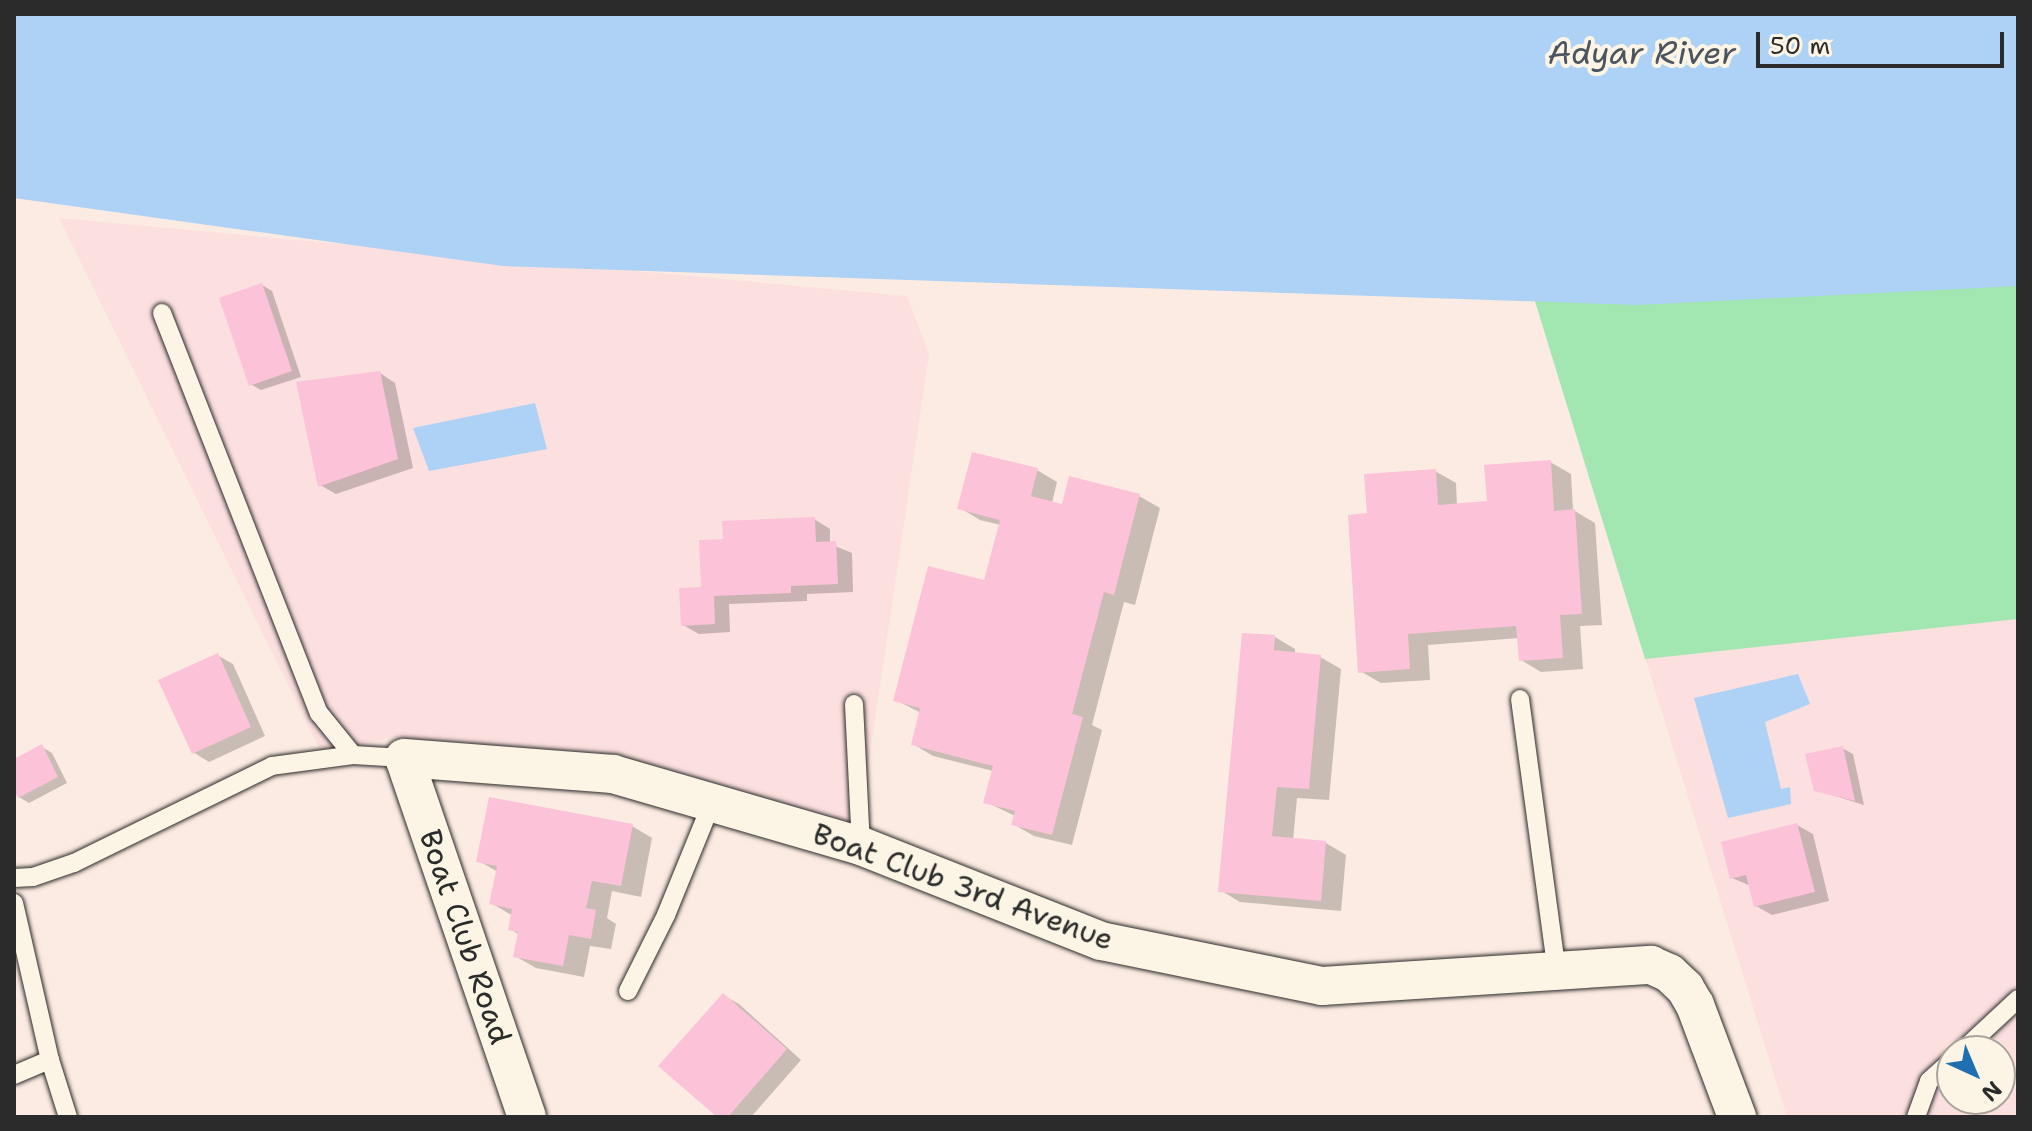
<!DOCTYPE html>
<html>
<head>
<meta charset="utf-8">
<style>
	body { margin:0 }
	#map { position:relative; width:2032px; height:1131px; overflow:hidden; background:#fcebe2; font-family:"Shantell Sans",sans-serif }
	div>[style] { position:absolute }
	.built>* { inset:0; background:#fcdfdf }
	.green>* { inset:0; background:#a2e6b1 }
	.water>* { inset:0; background:#add2f6 }
	.shadow>* { inset:0; background:#0003 }
	.building>* { inset:0; background:#fbc2d8 }
	.roads { filter:drop-shadow(0 0 2px #2b2b2b) drop-shadow(0 0 2px #2b2b2b) }
	.service>* { height:18px; margin:-9px; padding:0 9px; transform-origin:9px; border-radius:9px; background:#fcf5e5 }
	.minor>* { height:38px; margin:-19px; padding:0 19px; transform-origin:19px; border-radius:19px; background:#fcf5e5 }
	span { translate:-50% -50%; white-space:nowrap; text-align:center; line-height:1.15; -webkit-text-stroke:8px #fcf5e5; paint-order:stroke }
	.street-label { font-size:30px; color:#2b2b2b }
	.water-label { font-size:32px; color:#4c555e; font-style:italic }
	.frame { position:absolute; inset:0; border:16px solid #2b2b2b; pointer-events:none }
	.north { position:absolute; left:1936px; top:1035px; width:80px; height:80px; box-sizing:border-box; background:#fcf5e5; border:2px solid #a8a49b; border-radius:50%; rotate:136deg; font-size:22px; font-weight:700; line-height:32px; text-align:center; color:#2b2b2b }
	.north::after { content:''; display:block; margin:auto; width:28px; height:36px; background:#1f6fb2; clip-path:polygon(50% 0,100% 100%,50% 72%,0 100%) }
	.scale { position:absolute; left:1756px; top:32px; width:248px; height:36px; box-sizing:border-box; border:4px solid #2b2b2b; border-top:0; padding-left:10px; font-size:24px; line-height:28px; white-space:nowrap; color:#2b2b2b; -webkit-text-stroke:6px #fcf5e5; paint-order:stroke }
</style>
</head>
<body>
<div id="map">
	<div class="built">
		<div style="clip-path:polygon(59px 218px,907px 296px,929px 354px,859px 828px,621px 758px,393px 737px,322px 754px)"></div>
		<div style="clip-path:polygon(evenodd,2018px 259px,2018px 1117px,1787px 1117px,1530px 285px,2018px 259px,1952px 1051px,2000px 1051px,2000px 1099px,1952px 1099px,1952px 1051px)"></div>
	</div>
	<div class="green">
		<div style="clip-path:polygon(2018px 259px,2018px 619px,1645px 659px,1530px 285px)"></div>
	</div>
	<div class="water">
		<div style="clip-path:polygon(14px 14px,2018px 14px,2018px 286px,1637px 305px,503px 266px,14px 198px)"></div>
		<div style="clip-path:polygon(535px 403px,547px 449px,429px 471px,413px 428px)"></div>
		<div style="clip-path:polygon(1798px 674px,1810px 704px,1765px 722px,1781px 789px,1790px 787px,1791px 804px,1728px 818px,1694px 698px)"></div>
	</div>
	<div class="shadow">
		<div style="clip-path:polygon(262px 285px,272px 291px,301px 377px,261px 390px,250px 384px)"></div>
		<div style="clip-path:polygon(380px 373px,395px 383px,413px 468px,336px 494px,320px 485px)"></div>
		<div style="clip-path:polygon(1550px 462px,1571px 474px,1573px 510px,1595px 523px,1602px 625px,1580px 626px,1583px 669px,1541px 672px,1521px 660px,1519px 638px,1428px 645px,1430px 680px,1381px 683px,1360px 671px,1369px 515px,1435px 471px,1456px 483px,1457px 505px,1489px 503px)"></div>
		<div style="clip-path:polygon(1037px 470px,1057px 482px,1052px 503px,1063px 506px,1139px 496px,1160px 508px,1135px 605px,1124px 602px,1092px 725px,1102px 730px,1072px 845px,1034px 836px,1013px 824px,1015px 816px,986px 802px,993px 771px,933px 756px,913px 744px,921px 713px,896px 700px,986px 583px,1001px 525px,980px 520px,960px 508px)"></div>
		<div style="clip-path:polygon(814px 519px,830px 529px,830px 544px,852px 553px,853px 592px,807px 594px,807px 601px,729px 604px,730px 632px,699px 634px,683px 625px,725px 541px)"></div>
		<div style="clip-path:polygon(1275px 637px,1295px 649px,1295px 654px,1320px 657px,1341px 669px,1329px 800px,1297px 798px,1293px 840px,1326px 843px,1346px 855px,1341px 911px,1240px 902px,1220px 890px)"></div>
		<div style="clip-path:polygon(217px 655px,233px 664px,265px 736px,209px 762px,193px 752px)"></div>
		<div style="clip-path:polygon(42px 747px,52px 753px,67px 783px,29px 803px,19px 797px,14px 787px,14px 761px)"></div>
		<div style="clip-path:polygon(1842px 748px,1853px 754px,1864px 805px,1816px 790px)"></div>
		<div style="clip-path:polygon(1797px 825px,1813px 834px,1829px 901px,1772px 915px,1756px 906px,1751px 886px,1732px 878px)"></div>
		<div style="clip-path:polygon(632px 826px,652px 838px,641px 897px,612px 891px,607px 918px,616px 924px,611px 949px,590px 946px,584px 977px,536px 968px,515px 956px,520px 935px,510px 929px,513px 916px,491px 903px,498px 872px,479px 861px)"></div>
		<div style="clip-path:polygon(723px 995px,739px 1004px,801px 1060px,751px 1117px,720px 1117px)"></div>
	</div>
	<div class="building">
		<div style="clip-path:polygon(262px 283px,292px 371px,249px 386px,219px 298px)"></div>
		<div style="clip-path:polygon(380px 371px,398px 459px,318px 487px,296px 382px)"></div>
		<div style="clip-path:polygon(972px 452px,1038px 468px,1031px 496px,1062px 504px,1069px 476px,1140px 494px,1114px 595px,1104px 592px,1072px 714px,1083px 717px,1052px 835px,1011px 825px,1015px 811px,983px 803px,993px 766px,911px 745px,920px 708px,893px 701px,928px 566px,984px 580px,1000px 520px,957px 509px)"></div>
		<div style="clip-path:polygon(1551px 460px,1554px 511px,1575px 509px,1582px 614px,1560px 615px,1563px 658px,1519px 661px,1516px 626px,1408px 634px,1410px 669px,1358px 673px,1348px 515px,1367px 513px,1364px 474px,1436px 469px,1438px 505px,1487px 501px,1484px 465px)"></div>
		<div style="clip-path:polygon(815px 517px,816px 542px,836px 541px,838px 584px,791px 586px,791px 593px,714px 596px,715px 624px,681px 626px,679px 588px,701px 587px,699px 540px,723px 539px,722px 521px)"></div>
		<div style="clip-path:polygon(1242px 633px,1275px 635px,1274px 650px,1321px 655px,1309px 789px,1277px 787px,1272px 836px,1326px 841px,1321px 901px,1218px 892px)"></div>
		<div style="clip-path:polygon(218px 653px,251px 727px,192px 754px,158px 680px)"></div>
		<div style="clip-path:polygon(42px 744px,58px 777px,18px 798px,14px 791px,14px 759px)"></div>
		<div style="clip-path:polygon(1843px 746px,1855px 801px,1814px 791px,1805px 754px)"></div>
		<div style="clip-path:polygon(489px 797px,633px 824px,621px 886px,592px 881px,586px 908px,596px 910px,591px 939px,569px 935px,563px 966px,513px 957px,518px 932px,508px 930px,512px 909px,489px 904px,497px 866px,476px 862px)"></div>
		<div style="clip-path:polygon(1797px 823px,1815px 892px,1754px 907px,1746px 875px,1730px 879px,1721px 842px)"></div>
		<div style="clip-path:polygon(723px 993px,787px 1049px,728px 1117px,717px 1117px,658px 1066px)"></div>
	</div>
	<div class="roads">
		<div class="service">
			<div style="left:162px;top:313px;width:430px;rotate:68.6deg"></div>
			<div style="left:319px;top:713px;width:54px;rotate:51deg"></div>
			<div style="left:353px;top:755px;width:51px;rotate:3.4deg"></div>
			<div style="left:1520px;top:699px;width:275px;rotate:82.3deg"></div>
			<div style="left:854px;top:704px;width:142px;rotate:87.2deg"></div>
			<div style="left:14px;top:878px;width:19px;rotate:-3deg"></div>
			<div style="left:33px;top:877px;width:43px;rotate:-18.9deg"></div>
			<div style="left:74px;top:863px;width:220px;rotate:-26.1deg"></div>
			<div style="left:272px;top:766px;width:82px;rotate:-7.7deg"></div>
			<div style="left:14px;top:903px;width:161px;rotate:77.1deg"></div>
			<div style="left:50px;top:1060px;width:60px;rotate:72.5deg"></div>
			<div style="left:628px;top:991px;width:85px;rotate:-63.4deg"></div>
			<div style="left:666px;top:915px;width:122px;rotate:-67.8deg"></div>
			<div style="left:1962px;top:1051px;width:76px;rotate:-42.9deg"></div>
			<div style="left:14px;top:1075px;width:39px;rotate:-23deg"></div>
			<div style="left:1916px;top:1117px;width:38px;rotate:-70deg"></div>
			<div style="left:1929px;top:1081px;width:31px;rotate:-42deg"></div>
		</div>
		<div class="minor">
			<div style="left:527px;top:1117px;width:379px;rotate:-108.9deg"></div>
			<div style="left:404px;top:758px;width:210px;rotate:4.4deg"></div>
			<div style="left:613px;top:774px;width:258px;rotate:16.2deg"></div>
			<div style="left:861px;top:846px;width:258px;rotate:21.6deg"></div>
			<div style="left:1101px;top:941px;width:226px;rotate:11.5deg"></div>
			<div style="left:1322px;top:986px;width:330px;rotate:-3.7deg"></div>
			<div style="left:1651px;top:965px;width:20px;rotate:24deg"></div>
			<div style="left:1669px;top:973px;width:22px;rotate:43deg"></div>
			<div style="left:1685px;top:988px;width:20px;rotate:60deg"></div>
			<div style="left:1695px;top:1005px;width:120px;rotate:69.4deg"></div>
		</div>
	</div>
	<div class="street-label">
		<span style="left:963px;top:887px;rotate:20deg">Boat Club 3rd Avenue</span>
		<span style="left:465px;top:937px;rotate:71deg">Boat Club Road</span>
	</div>
	<div class="water-label">
		<span style="left:1642px;top:53px">Adyar River</span>
	</div>
	<div class="frame"></div>
	<div class="north">N</div>
	<div class="scale">50 m</div>
</div>
</body>
</html>
